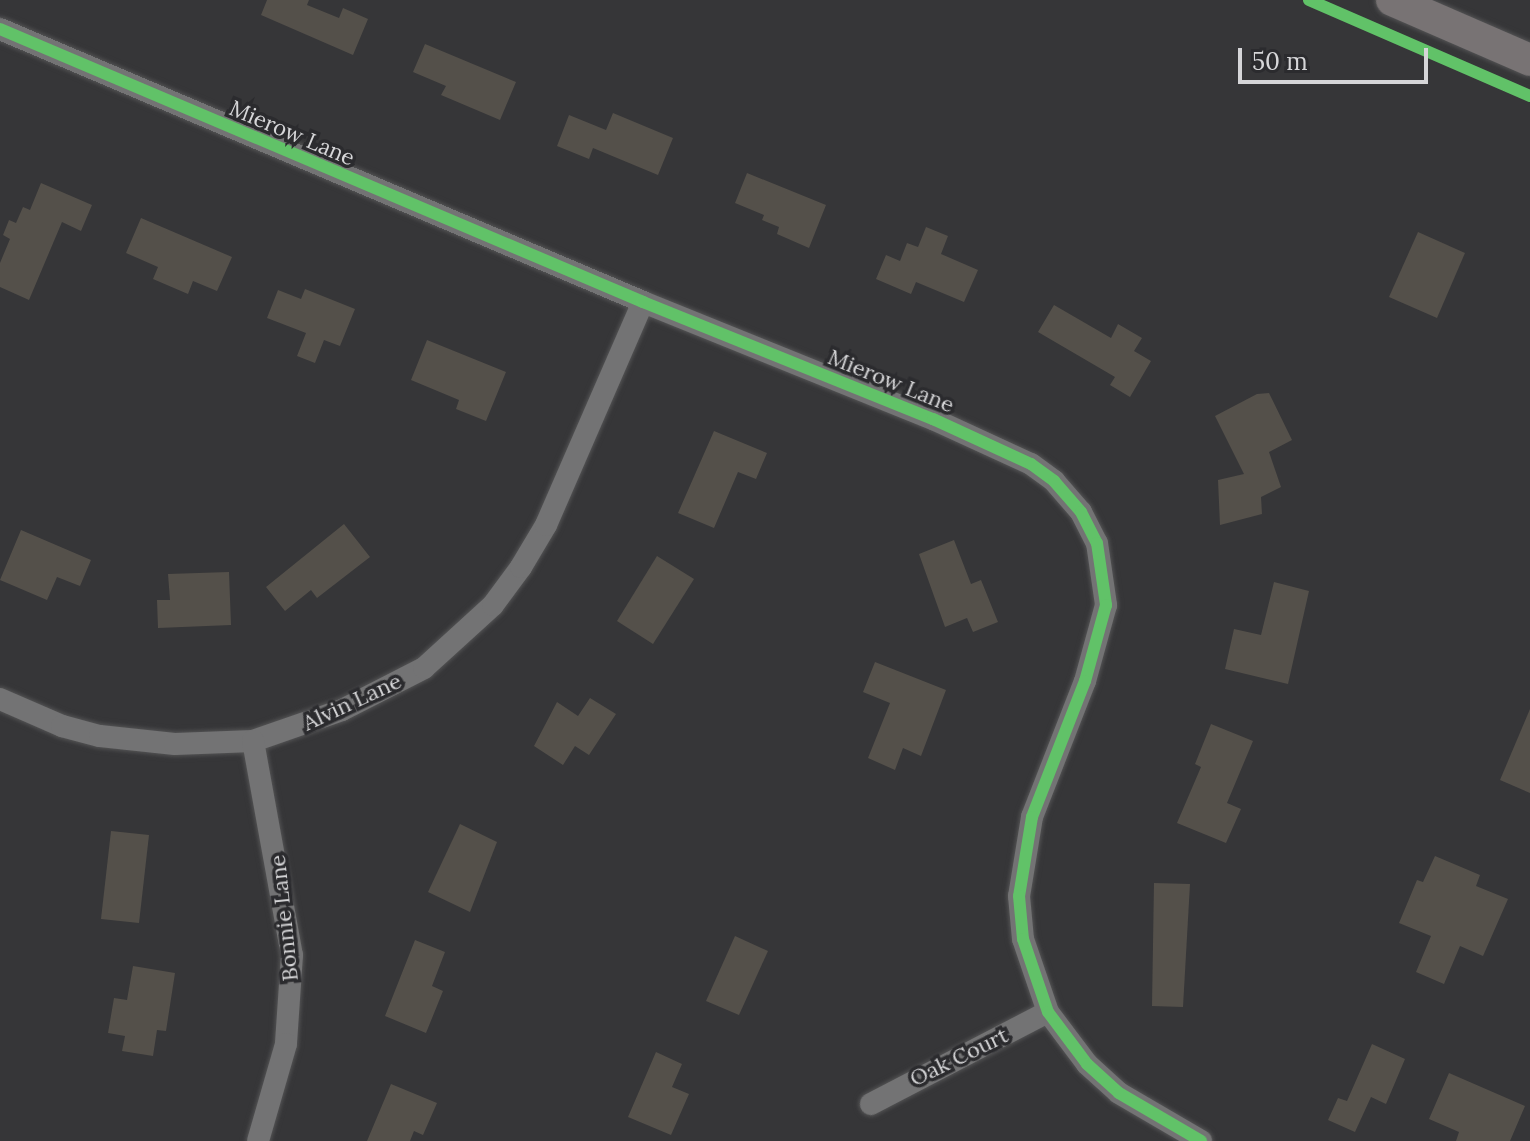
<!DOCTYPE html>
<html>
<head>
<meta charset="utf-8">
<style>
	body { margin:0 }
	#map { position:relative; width:1530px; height:1141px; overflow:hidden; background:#363638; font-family:Lora,serif }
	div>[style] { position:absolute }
	.building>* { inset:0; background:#54504a }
	.roads { filter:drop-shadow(0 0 2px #535354) drop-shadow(0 0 2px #535354) }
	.minor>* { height:22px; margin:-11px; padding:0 11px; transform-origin:11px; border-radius:11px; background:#737374 }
	.secondary>* { height:32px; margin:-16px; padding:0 16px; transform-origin:16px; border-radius:16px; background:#787374 }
	.cycleway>* { height:12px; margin:-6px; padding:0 6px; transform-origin:6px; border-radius:6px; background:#61c268 }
	span { translate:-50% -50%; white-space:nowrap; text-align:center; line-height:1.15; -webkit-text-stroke:7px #2b2b2e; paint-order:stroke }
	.street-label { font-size:22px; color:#d6d6d8 }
	.scale { position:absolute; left:1238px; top:48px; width:190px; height:36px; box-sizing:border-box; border:4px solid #d6d6d8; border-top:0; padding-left:10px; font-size:24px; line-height:28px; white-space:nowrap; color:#d6d6d8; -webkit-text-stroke:6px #2b2b2e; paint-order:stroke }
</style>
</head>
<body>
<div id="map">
	<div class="building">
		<div style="clip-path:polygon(267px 0,309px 0,307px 5px,339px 18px,343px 8px,368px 19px,353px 55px,261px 15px)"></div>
		<div style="clip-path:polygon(425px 44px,516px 82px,500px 120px,441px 95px,446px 86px,413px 72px)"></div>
		<div style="clip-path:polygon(613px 113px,673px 138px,658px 175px,593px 148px,589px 159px,557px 146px,569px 115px,606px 130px)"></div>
		<div style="clip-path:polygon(747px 173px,826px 205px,809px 248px,777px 234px,779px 227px,762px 220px,764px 215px,735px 203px)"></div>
		<div style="clip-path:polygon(41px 183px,92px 205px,81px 231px,62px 222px,29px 300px,0 287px,0 263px,10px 239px,3px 235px,9px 220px,16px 223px,23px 207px,30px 210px)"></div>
		<div style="clip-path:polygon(141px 218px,232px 257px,217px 291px,193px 281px,188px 294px,153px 279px,158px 267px,126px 253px)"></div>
		<div style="clip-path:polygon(926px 227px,948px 236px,941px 254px,978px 270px,964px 302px,916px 282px,911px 294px,876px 279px,886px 255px,900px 261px,907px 243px,918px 247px)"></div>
		<div style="clip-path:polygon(1418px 232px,1465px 253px,1437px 318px,1389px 297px)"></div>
		<div style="clip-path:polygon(305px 289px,355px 309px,340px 346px,324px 340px,315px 363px,297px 356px,306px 333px,267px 318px,278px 290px,301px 299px)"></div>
		<div style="clip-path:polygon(1054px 305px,1111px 338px,1118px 324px,1142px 338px,1134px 351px,1151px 361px,1130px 397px,1110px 385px,1115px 377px,1038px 332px)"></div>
		<div style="clip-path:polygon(427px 340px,506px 372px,486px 421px,456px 409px,459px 400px,411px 380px)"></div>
		<div style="clip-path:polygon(1269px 393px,1292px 440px,1269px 452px,1281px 487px,1261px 497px,1262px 514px,1220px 525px,1218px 480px,1244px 474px,1215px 416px,1257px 394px)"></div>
		<div style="clip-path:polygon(714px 431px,767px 453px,756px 479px,738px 472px,714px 528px,678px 513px)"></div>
		<div style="clip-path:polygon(344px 524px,370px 557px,317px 598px,311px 590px,285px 611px,266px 587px)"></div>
		<div style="clip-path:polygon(21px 530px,91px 560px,80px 586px,57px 577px,47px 600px,0 580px)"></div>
		<div style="clip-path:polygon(954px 540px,971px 584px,981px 580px,998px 622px,973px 632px,967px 618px,945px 627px,919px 554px)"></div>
		<div style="clip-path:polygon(657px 556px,694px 579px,653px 644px,617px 621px)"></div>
		<div style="clip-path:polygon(229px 572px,231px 625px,158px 628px,157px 600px,170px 600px,168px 574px)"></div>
		<div style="clip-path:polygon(1274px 582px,1309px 591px,1288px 684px,1225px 669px,1234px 629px,1261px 635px)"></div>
		<div style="clip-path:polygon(875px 662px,946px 690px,921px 756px,903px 748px,895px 770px,868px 758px,890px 703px,863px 692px)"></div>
		<div style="clip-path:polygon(590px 698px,616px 714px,589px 755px,575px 746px,563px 765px,534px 746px,557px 702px,578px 716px)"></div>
		<div style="clip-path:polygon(1530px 709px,1530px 793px,1500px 780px)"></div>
		<div style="clip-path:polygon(1211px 724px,1253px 741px,1227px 803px,1241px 809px,1226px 843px,1177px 823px,1201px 767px,1195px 764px)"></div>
		<div style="clip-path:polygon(460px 824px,497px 842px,470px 912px,428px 892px)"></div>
		<div style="clip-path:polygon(111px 831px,149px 835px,139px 923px,101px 919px)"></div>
		<div style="clip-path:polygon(1435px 856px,1480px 875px,1476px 886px,1508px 899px,1483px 956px,1460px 946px,1444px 984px,1416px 972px,1431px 936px,1399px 923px,1417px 880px,1423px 882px)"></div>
		<div style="clip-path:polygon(1154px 883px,1190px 884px,1183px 1007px,1152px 1006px)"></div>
		<div style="clip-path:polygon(735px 936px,768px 951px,739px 1015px,706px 1001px)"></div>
		<div style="clip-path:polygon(415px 940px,445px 952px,432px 986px,443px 991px,426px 1033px,385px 1016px)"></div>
		<div style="clip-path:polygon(133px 966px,175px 973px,166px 1031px,157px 1030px,153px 1056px,122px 1051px,125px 1036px,108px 1033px,114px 998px,127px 1000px)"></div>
		<div style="clip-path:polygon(1372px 1044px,1405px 1059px,1386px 1104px,1371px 1097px,1355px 1132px,1328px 1120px,1338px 1098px,1347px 1101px)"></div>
		<div style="clip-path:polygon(656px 1052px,682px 1064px,672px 1087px,689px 1094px,671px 1135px,628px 1117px)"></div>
		<div style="clip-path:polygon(1449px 1073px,1525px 1106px,1510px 1141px,1456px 1141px,1459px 1132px,1429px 1119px)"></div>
		<div style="clip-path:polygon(391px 1084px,437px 1103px,423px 1135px,414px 1131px,410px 1141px,367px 1141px)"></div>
	</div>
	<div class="roads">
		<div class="minor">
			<div style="left:0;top:29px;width:699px;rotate:23deg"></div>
			<div style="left:643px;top:302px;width:313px;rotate:22deg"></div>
			<div style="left:933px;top:419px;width:108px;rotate:24.7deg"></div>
			<div style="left:1031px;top:464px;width:29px;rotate:36deg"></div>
			<div style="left:1054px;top:481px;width:41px;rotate:48.9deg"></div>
			<div style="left:1081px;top:512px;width:35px;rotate:63deg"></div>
			<div style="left:1097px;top:543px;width:63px;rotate:81.7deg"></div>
			<div style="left:1106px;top:605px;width:79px;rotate:105.4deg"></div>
			<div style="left:1085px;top:681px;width:146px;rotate:111.3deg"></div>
			<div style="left:1032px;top:817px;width:80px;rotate:99.3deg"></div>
			<div style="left:1019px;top:896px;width:43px;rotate:84.7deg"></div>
			<div style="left:1023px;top:939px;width:77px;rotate:71.1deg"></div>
			<div style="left:1048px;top:1012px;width:65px;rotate:53.1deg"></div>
			<div style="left:1087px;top:1064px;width:43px;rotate:42.2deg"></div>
			<div style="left:1119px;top:1093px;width:95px;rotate:30.3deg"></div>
			<div style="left:0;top:699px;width:68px;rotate:23.5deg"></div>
			<div style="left:62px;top:726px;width:39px;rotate:15deg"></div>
			<div style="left:100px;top:736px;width:75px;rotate:6.1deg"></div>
			<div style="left:175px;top:744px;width:78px;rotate:-2.2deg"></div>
			<div style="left:253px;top:741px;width:94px;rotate:-19.2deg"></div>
			<div style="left:342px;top:710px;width:92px;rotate:-27.1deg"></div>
			<div style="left:424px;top:668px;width:93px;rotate:-42.4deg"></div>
			<div style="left:493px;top:605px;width:47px;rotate:-53.6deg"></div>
			<div style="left:521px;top:567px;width:49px;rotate:-59.2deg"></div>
			<div style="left:546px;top:525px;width:243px;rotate:-66.5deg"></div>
			<div style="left:253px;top:741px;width:218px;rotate:79.7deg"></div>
			<div style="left:292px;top:955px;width:89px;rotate:93.9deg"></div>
			<div style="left:286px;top:1044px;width:101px;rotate:106.1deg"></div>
			<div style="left:871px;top:1104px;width:199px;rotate:-27.5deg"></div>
		</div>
		<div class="secondary">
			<div style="left:1392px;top:0;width:150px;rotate:23.5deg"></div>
		</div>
	</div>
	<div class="cycleway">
		<div style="left:1309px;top:0;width:241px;rotate:23.5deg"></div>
		<div style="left:0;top:29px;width:699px;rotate:23deg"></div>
		<div style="left:643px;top:302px;width:313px;rotate:22deg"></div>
		<div style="left:933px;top:419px;width:108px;rotate:24.7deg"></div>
		<div style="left:1031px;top:464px;width:29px;rotate:36deg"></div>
		<div style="left:1054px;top:481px;width:41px;rotate:48.9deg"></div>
		<div style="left:1081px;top:512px;width:35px;rotate:63deg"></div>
		<div style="left:1097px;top:543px;width:63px;rotate:81.7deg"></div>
		<div style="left:1106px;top:605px;width:79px;rotate:105.4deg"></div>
		<div style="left:1085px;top:681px;width:146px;rotate:111.3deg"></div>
		<div style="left:1032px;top:817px;width:80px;rotate:99.3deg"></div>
		<div style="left:1019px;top:896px;width:43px;rotate:84.7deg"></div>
		<div style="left:1023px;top:939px;width:77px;rotate:71.1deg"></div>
		<div style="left:1048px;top:1012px;width:65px;rotate:53.1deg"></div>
		<div style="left:1087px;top:1064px;width:43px;rotate:42.2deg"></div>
		<div style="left:1119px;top:1093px;width:95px;rotate:30.3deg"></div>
	</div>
	<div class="street-label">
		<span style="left:292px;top:133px;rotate:23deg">Mierow Lane</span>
		<span style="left:891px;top:381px;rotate:22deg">Mierow Lane</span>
		<span style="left:352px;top:702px;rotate:-25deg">Alvin Lane</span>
		<span style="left:284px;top:918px;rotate:-96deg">Bonnie Lane</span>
		<span style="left:959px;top:1057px;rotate:-26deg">Oak Court</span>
	</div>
	<div class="scale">50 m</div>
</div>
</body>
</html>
